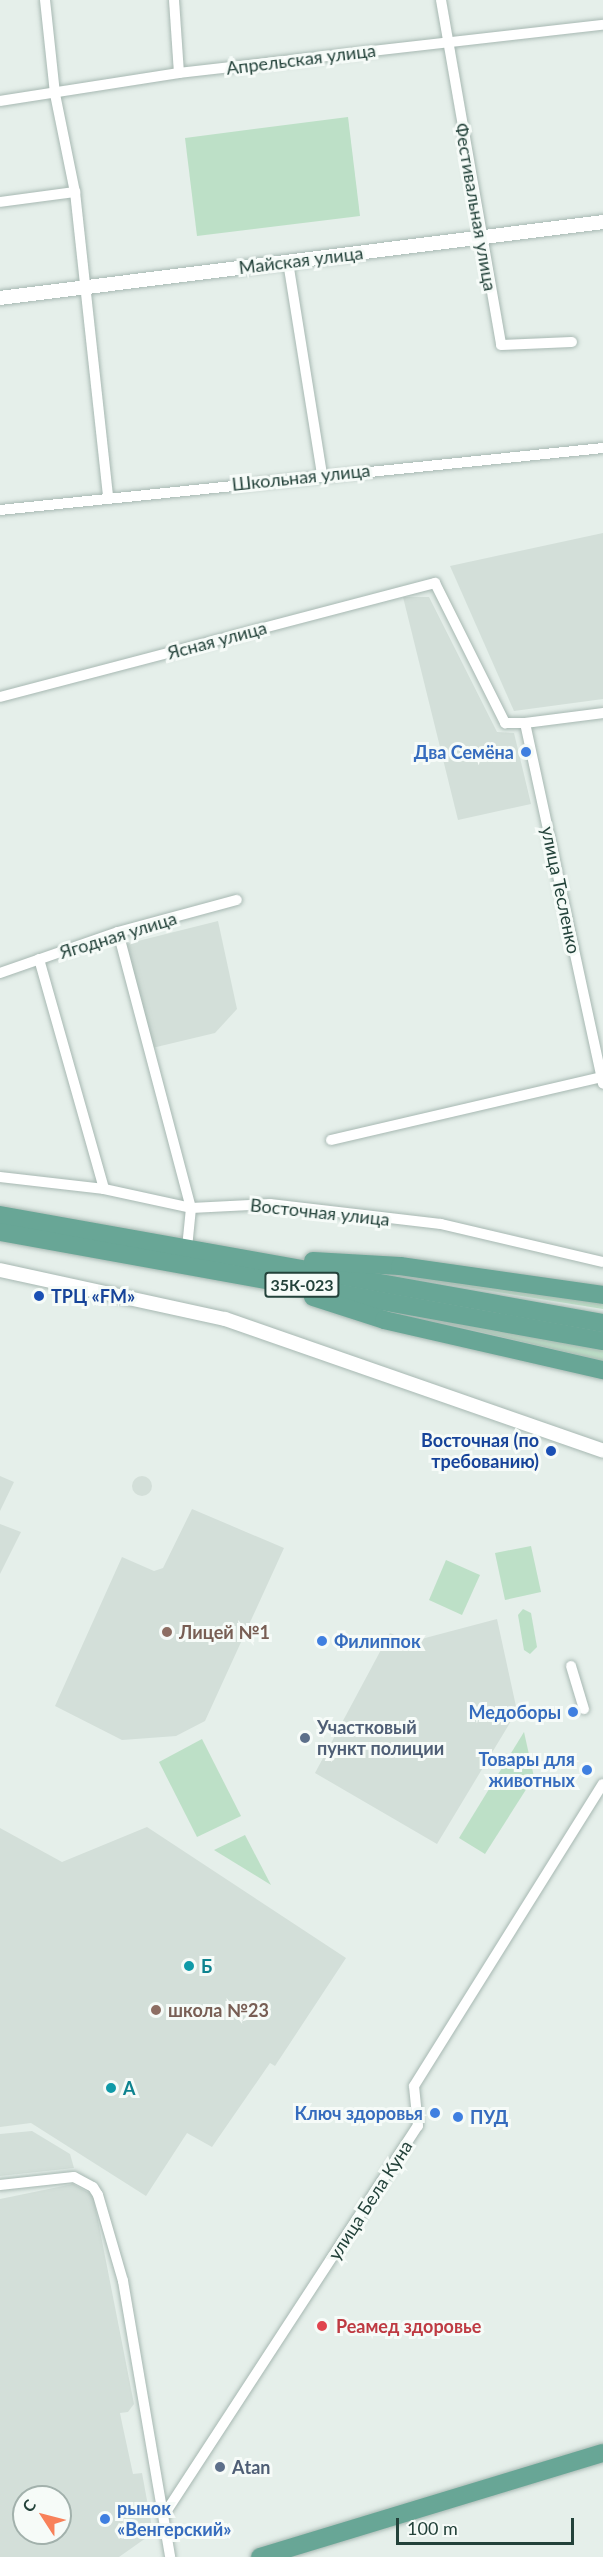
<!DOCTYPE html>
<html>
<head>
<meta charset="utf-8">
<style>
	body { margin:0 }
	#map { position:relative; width:603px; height:2557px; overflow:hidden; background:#e5efea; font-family:Lato,sans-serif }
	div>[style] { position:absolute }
	.built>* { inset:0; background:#d3dfd9 }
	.round { border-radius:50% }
	.green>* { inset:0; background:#bde0c7 }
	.roads { filter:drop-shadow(0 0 2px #a7b8b2) drop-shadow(0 0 2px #a7b8b2) }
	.minor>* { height:10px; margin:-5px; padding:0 5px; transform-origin:5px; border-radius:5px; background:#fff }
	.tertiary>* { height:14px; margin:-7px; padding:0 7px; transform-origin:7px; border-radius:7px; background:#fff }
	.primary>* { height:18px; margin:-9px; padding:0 9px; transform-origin:9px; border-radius:9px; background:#68a696 }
	.dots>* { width:16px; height:16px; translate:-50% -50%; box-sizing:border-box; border:3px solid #f6fbf8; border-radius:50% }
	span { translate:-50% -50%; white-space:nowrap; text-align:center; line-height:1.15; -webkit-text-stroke:6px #f6fbf8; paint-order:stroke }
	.shield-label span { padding:2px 4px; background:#f6fbf8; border:2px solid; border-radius:4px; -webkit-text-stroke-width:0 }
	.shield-label { font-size:16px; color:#23423a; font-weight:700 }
	.street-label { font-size:18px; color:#23423a }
	.shop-label { font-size:18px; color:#366cbe; font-weight:700 }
	.right { translate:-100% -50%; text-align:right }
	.left { translate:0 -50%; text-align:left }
	.transit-label { font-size:18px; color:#164399; font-weight:700 }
	.education-label { font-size:18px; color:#785e54; font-weight:700 }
	.service-label { font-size:18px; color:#4e5e75; font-weight:700 }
	.culture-label { font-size:18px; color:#0d838f; font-weight:700 }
	.health-label { font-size:18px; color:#be3a42; font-weight:700 }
	.north { position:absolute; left:12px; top:2485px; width:60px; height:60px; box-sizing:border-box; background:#f6fbf8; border:2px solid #a2b1ac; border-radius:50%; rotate:306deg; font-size:16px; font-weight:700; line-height:24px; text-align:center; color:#23423a }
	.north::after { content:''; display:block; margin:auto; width:21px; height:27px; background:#f8815a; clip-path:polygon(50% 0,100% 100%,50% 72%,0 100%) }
	.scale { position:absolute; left:396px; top:2518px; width:178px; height:27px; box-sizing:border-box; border:3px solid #23423a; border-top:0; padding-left:8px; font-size:18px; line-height:21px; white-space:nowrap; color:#23423a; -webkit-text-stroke:4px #f6fbf8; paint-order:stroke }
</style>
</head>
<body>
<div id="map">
	<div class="built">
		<div style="clip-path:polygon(603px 533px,603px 699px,514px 711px,450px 566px)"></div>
		<div style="clip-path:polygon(403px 597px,429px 597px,497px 732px,514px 733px,531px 804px,458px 820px)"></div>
		<div style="clip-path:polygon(218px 921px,237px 1009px,215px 1033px,148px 1049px,126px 944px)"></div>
		<div class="round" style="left:132px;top:1476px;width:20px;height:20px"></div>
		<div style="clip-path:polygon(0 1476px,14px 1482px,0 1511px)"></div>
		<div style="clip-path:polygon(192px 1509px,284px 1548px,205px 1721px,176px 1736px,122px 1740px,55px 1706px,122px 1557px,154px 1571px,163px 1568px)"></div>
		<div style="clip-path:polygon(0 1524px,21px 1532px,0 1574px)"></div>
		<div style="clip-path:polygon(497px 1619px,517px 1711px,437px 1844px,315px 1773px,390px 1633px,410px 1642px)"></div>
		<div style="clip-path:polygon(147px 1827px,346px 1958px,275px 2066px,270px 2063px,212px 2147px,187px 2133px,146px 2196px,31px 2123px,0 2127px,0 1828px,62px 1862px)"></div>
		<div style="clip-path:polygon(32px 2131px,70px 2154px,74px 2168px,0 2176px,0 2134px)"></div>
		<div style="clip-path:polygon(evenodd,73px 2184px,93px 2195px,134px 2404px,128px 2412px,120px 2413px,122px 2423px,133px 2474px,142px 2473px,153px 2533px,119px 2557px,0 2557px,0 2199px,73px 2184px,24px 2497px,60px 2497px,60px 2533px,24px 2533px,24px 2497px)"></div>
	</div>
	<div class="green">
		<div style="clip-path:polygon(348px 117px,360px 216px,197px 236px,185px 138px)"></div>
		<div style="clip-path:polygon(417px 1276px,603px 1299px,603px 1309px,417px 1279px)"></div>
		<div style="clip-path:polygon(389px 1310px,603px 1347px,603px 1361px)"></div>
		<div style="clip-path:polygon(531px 1546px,541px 1592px,505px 1600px,495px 1553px)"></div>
		<div style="clip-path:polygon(446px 1560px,480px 1575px,462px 1615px,429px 1600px)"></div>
		<div style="clip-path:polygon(523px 1609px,531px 1613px,537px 1647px,530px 1654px,524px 1650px,518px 1615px)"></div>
		<div style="clip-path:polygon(524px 1732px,534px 1777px,485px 1854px,459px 1838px)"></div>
		<div style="clip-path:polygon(202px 1739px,241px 1816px,197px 1837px,159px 1762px)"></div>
		<div style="clip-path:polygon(245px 1835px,271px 1885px,214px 1850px)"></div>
	</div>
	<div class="roads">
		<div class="minor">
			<div style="left:45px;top:0;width:95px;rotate:83.9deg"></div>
			<div style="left:55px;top:94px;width:100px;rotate:78.5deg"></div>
			<div style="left:75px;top:192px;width:307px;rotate:83.8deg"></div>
			<div style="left:174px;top:0;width:73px;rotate:86.1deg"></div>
			<div style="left:441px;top:0;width:350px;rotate:80.1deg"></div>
			<div style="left:501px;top:345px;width:71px;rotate:-2.4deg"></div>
			<div style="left:0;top:101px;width:181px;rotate:-8.9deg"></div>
			<div style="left:179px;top:73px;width:427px;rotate:-6.5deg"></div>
			<div style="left:0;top:202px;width:76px;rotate:-7.6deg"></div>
			<div style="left:288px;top:262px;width:215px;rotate:80.9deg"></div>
			<div style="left:0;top:510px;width:606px;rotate:-5.87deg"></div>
			<div style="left:0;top:697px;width:450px;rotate:-14.7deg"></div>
			<div style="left:435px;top:583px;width:157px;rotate:63.4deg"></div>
			<div style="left:505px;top:723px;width:20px"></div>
			<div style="left:525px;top:723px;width:369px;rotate:77.8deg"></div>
			<div style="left:525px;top:723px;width:79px;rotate:-7.3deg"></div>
			<div style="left:118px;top:932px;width:285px;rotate:75.2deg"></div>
			<div style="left:191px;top:1208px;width:40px;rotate:95.7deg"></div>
			<div style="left:39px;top:959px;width:239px;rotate:74.2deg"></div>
			<div style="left:0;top:973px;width:125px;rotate:-19.2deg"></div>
			<div style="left:118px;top:932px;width:123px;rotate:-15.1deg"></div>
			<div style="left:331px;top:1140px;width:277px;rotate:-13.1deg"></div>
			<div style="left:0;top:1177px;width:105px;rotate:6.6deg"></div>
			<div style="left:104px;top:1189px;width:89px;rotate:12.3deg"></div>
			<div style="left:191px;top:1208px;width:79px;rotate:-2.9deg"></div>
			<div style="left:270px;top:1204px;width:172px;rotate:6.7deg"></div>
			<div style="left:441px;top:1224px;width:166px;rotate:13.2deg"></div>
			<div style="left:571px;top:1666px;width:45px;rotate:73.2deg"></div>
			<div style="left:0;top:2185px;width:74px;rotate:-6.2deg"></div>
			<div style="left:74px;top:2177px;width:21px;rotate:28deg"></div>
			<div style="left:93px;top:2187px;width:9px;rotate:58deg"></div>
			<div style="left:98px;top:2195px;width:90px;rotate:73.8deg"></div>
			<div style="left:123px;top:2281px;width:280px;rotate:80.3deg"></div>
			<div style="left:164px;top:2515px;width:465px;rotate:-56.9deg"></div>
			<div style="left:418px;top:2126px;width:40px;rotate:-95.7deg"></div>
			<div style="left:414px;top:2086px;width:356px;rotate:-58deg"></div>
		</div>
		<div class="tertiary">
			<div style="left:0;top:298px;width:608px;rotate:-7.18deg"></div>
			<div style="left:0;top:1270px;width:230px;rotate:12.3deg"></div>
			<div style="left:225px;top:1319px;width:400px;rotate:19.2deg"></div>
		</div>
		<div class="primary">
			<div style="left:0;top:1215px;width:613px;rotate:10.15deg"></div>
			<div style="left:0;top:1232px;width:613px;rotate:10.25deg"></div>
			<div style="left:313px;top:1261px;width:87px;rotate:3.3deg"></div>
			<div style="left:400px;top:1266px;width:205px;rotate:8.1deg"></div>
			<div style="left:313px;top:1297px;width:75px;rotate:17.9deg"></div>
			<div style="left:384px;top:1320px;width:225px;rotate:12.9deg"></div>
			<div style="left:260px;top:2557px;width:358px;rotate:-16.9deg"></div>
		</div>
	</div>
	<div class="dots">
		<div style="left:526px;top:752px;background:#3f7fe0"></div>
		<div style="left:39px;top:1296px;background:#1a4fb4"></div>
		<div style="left:551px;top:1451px;background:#1a4fb4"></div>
		<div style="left:167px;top:1632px;background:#8d6e63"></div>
		<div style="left:322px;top:1641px;background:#3f7fe0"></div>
		<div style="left:573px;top:1712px;background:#3f7fe0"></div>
		<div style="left:305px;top:1738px;background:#5c6f8a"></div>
		<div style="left:587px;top:1770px;background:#3f7fe0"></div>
		<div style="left:189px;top:1966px;background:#0f9aa8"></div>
		<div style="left:156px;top:2010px;background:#8d6e63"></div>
		<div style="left:111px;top:2088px;background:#0f9aa8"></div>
		<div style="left:435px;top:2113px;background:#3f7fe0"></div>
		<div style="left:458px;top:2117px;background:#3f7fe0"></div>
		<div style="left:322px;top:2326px;background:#e0444e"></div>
		<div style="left:220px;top:2467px;background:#5c6f8a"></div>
		<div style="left:105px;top:2519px;background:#3f7fe0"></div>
	</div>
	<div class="shield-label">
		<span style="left:302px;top:1285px">35К-023</span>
	</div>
	<div class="street-label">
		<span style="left:301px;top:59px;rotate:-7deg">Апрельская улица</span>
		<span style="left:476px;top:207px;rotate:80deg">Фестивальная улица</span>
		<span style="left:301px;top:260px;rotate:-7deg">Майская улица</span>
		<span style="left:301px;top:477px;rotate:-6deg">Школьная улица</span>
		<span style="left:217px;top:640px;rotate:-15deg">Ясная улица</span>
		<span style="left:561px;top:890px;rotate:78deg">улица Тесленко</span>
		<span style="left:118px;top:935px;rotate:-17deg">Ягодная улица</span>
		<span style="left:320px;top:1212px;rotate:6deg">Восточная улица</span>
		<span style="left:370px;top:2200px;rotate:-57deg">улица Бела Куна</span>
	</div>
	<div class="shop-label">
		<span class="right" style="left:514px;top:752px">Два Семёна</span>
		<span class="left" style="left:334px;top:1641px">Филиппок</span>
		<span class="right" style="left:561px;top:1712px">Медоборы</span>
		<span class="right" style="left:575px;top:1770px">Товары для<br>животных</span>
		<span class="right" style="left:423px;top:2113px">Ключ здоровья</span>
		<span class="left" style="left:470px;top:2117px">ПУД</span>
		<span class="left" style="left:117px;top:2519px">рынок<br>«Венгерский»</span>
	</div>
	<div class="transit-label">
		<span class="left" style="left:51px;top:1296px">ТРЦ «FM»</span>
		<span class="right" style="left:539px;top:1451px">Восточная (по<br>требованию)</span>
	</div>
	<div class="education-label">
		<span class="left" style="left:179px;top:1632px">Лицей №1</span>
		<span class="left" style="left:168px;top:2010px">школа №23</span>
	</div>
	<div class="service-label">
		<span class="left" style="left:317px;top:1738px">Участковый<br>пункт полиции</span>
		<span class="left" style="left:232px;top:2467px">Аtan</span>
	</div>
	<div class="culture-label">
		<span class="left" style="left:201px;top:1966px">Б</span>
		<span class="left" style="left:123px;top:2088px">А</span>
	</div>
	<div class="health-label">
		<span class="left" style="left:336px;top:2326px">Реамед здоровье</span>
	</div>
	<div class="north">С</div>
	<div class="scale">100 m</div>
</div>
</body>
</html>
